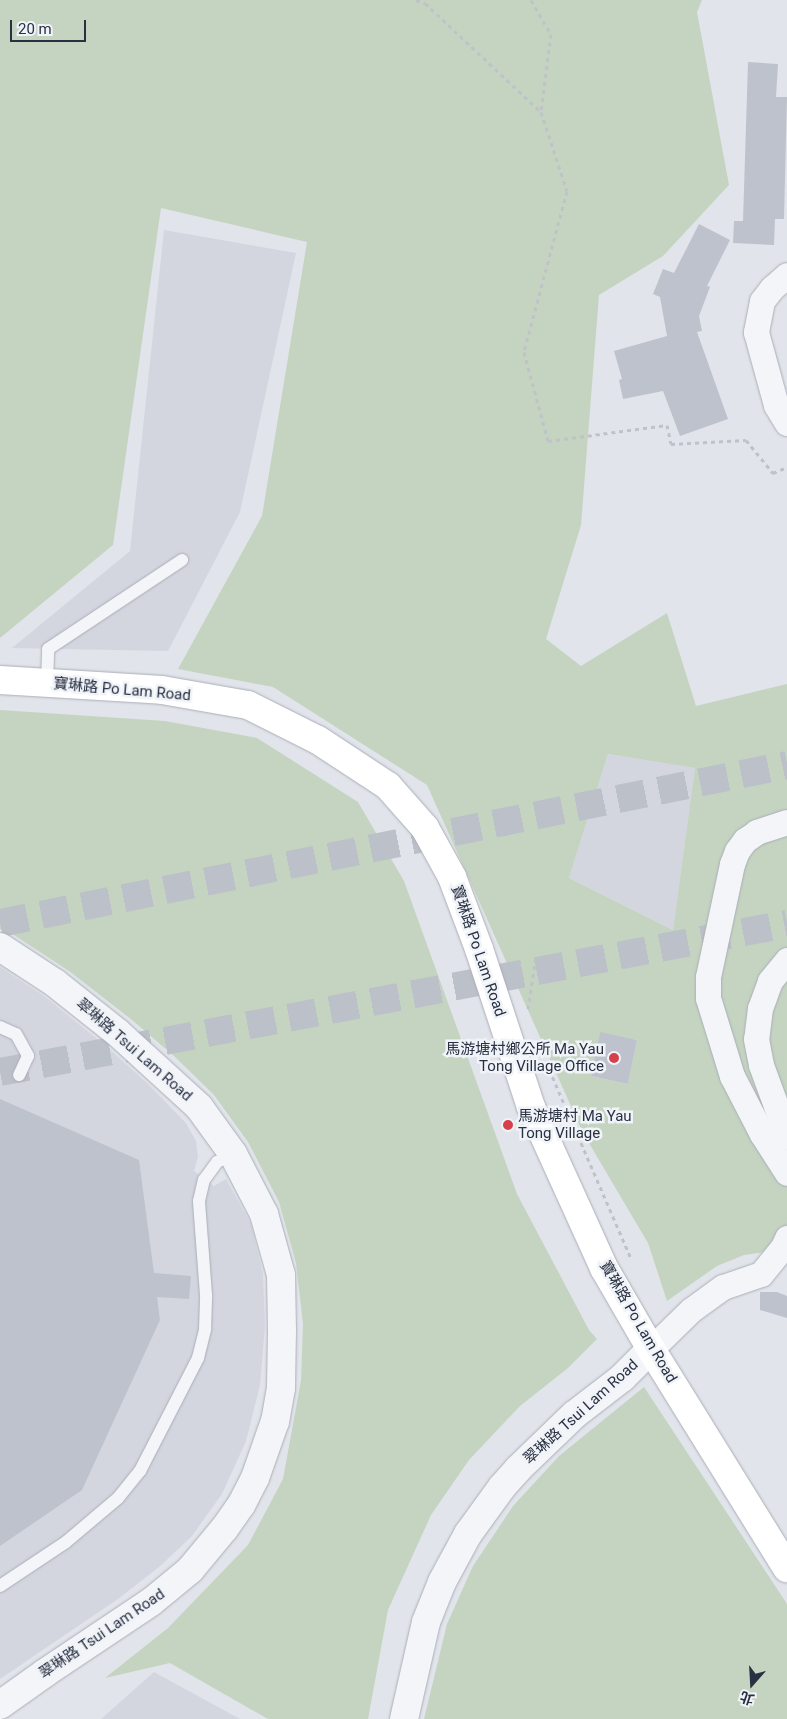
<!DOCTYPE html>
<html>
<head>
<meta charset="utf-8">
<style>
	body { margin:0 }
	#map { position:relative; width:787px; height:1719px; overflow:hidden; background:#e1e4ea; font-family:Roboto,"Noto Sans TC",sans-serif }
	div>[style] { position:absolute }
	.built>* { inset:0; background:#d3d6df }
	.green>* { inset:0; background:#c5d4c1 }
	.building>* { inset:0; background:#bec2cd }
	.trunk-tunnel>* { height:28px; margin-top:-14px; transform-origin:0; background:repeating-linear-gradient(90deg,#bcc0c8 0 28px,transparent 0 42px) }
	.path>* { height:3px; margin-top:-1.5px; transform-origin:0; background:repeating-linear-gradient(90deg,#bfc2c9 0 4px,transparent 0 8px) }
	.roads { filter:drop-shadow(0 0 1px #aaaeb8) drop-shadow(0 0 1px #aaaeb8) }
	.service>* { height:12px; margin:-6px; padding:0 6px; transform-origin:6px; border-radius:6px; background:#f4f5f8 }
	.minor>* { height:25px; margin:-12.5px; padding:0 12.5px; transform-origin:12.5px; border-radius:12.5px; background:#f4f5f8 }
	.tertiary>* { height:28px; margin:-14px; padding:0 14px; transform-origin:14px; border-radius:14px; background:#f4f5f8 }
	.primary>* { height:28px; margin:-14px; padding:0 14px; transform-origin:14px; border-radius:14px; background:#fff }
	.dots>* { width:14px; height:14px; translate:-50% -50%; box-sizing:border-box; border:2px solid #f0f3f7; border-radius:50% }
	span { translate:-50% -50%; white-space:nowrap; text-align:center; line-height:1.15; -webkit-text-stroke:5px #f0f3f7; paint-order:stroke }
	.street-label { font-size:15px; color:#283042 }
	.poi-label { font-size:15px; color:#283042 }
	.right { translate:-100% -50%; text-align:right }
	.left { translate:0 -50%; text-align:left }
	.north { position:absolute; left:727px; top:1659px; width:50px; height:50px; -webkit-text-stroke:4px #f0f3f7; paint-order:stroke; rotate:199deg; font-size:14px; font-weight:700; line-height:20px; text-align:center; color:#283042 }
	.north::after { content:''; display:block; margin:auto; width:18px; height:22px; background:#283042; clip-path:polygon(50% 0,100% 100%,50% 72%,0 100%) }
	.scale { position:absolute; left:10px; top:20px; width:76px; height:22px; box-sizing:border-box; border:2px solid #283042; border-top:0; padding-left:6px; font-size:15px; line-height:18px; white-space:nowrap; color:#283042; -webkit-text-stroke:4px #f0f3f7; paint-order:stroke }
</style>
</head>
<body>
<div id="map">
	<div class="built">
		<div style="clip-path:polygon(164px 230px,296px 253px,240px 512px,168px 651px,12px 648px,130px 551px)"></div>
		<div style="clip-path:polygon(608px 754px,695px 768px,673px 930px,569px 878px)"></div>
		<div style="clip-path:polygon(0 967px,44px 996px,107px 1047px,148px 1084px,186px 1123px,196px 1141px,198px 1157px,194px 1171px,214px 1186px,226px 1179px,251px 1224px,263px 1274px,265px 1326px,260px 1385px,246px 1441px,222px 1494px,192px 1536px,159px 1567px,118px 1599px,0 1679px)"></div>
		<div style="clip-path:polygon(154px 1672px,240px 1719px,101px 1719px)"></div>
	</div>
	<div class="green">
		<div style="clip-path:polygon(evenodd,0 0,702px 0,697px 12px,729px 185px,663px 256px,599px 295px,581px 525px,546px 639px,581px 666px,667px 613px,696px 706px,787px 684px,787px 1249px,744px 1255px,717px 1266px,667px 1301px,648px 1243px,583px 1133px,427px 785px,273px 687px,178px 669px,262px 516px,307px 242px,161px 208px,113px 545px,0 638px,0 0,608px 754px,695px 768px,673px 930px,569px 878px,608px 754px,0 0,600px 1033px,637px 1040px,628px 1084px,591px 1076px,600px 1033px)"></div>
		<div style="clip-path:polygon(0 710px,165px 721px,257px 738px,358px 802px,404px 881px,517px 1194px,589px 1330px,597px 1339px,568px 1368px,520px 1406px,469px 1460px,431px 1515px,388px 1610px,368px 1719px,268px 1719px,170px 1663px,105px 1678px,168px 1628px,248px 1545px,283px 1479px,301px 1380px,303px 1324px,296px 1263px,279px 1202px,248px 1142px,214px 1095px,174px 1056px,132px 1020px,69px 971px,14px 935px,0 929px)"></div>
		<div style="clip-path:polygon(644px 1387px,787px 1604px,787px 1719px,424px 1719px,447px 1624px,473px 1566px,513px 1506px,559px 1456px)"></div>
	</div>
	<div class="building">
		<div style="clip-path:polygon(748px 62px,778px 64px,776px 97px,787px 97px,784px 219px,775px 219px,774px 245px,733px 243px,734px 221px,743px 221px)"></div>
		<div style="clip-path:polygon(699px 224px,730px 240px,707px 286px,710px 287px,699px 316px,702px 331px,697px 332px,728px 419px,680px 436px,663px 391px,623px 399px,619px 380px,622px 379px,614px 351px,667px 336px,660px 297px,653px 294px,663px 269px,674px 273px)"></div>
		<div style="clip-path:polygon(600px 1032px,637px 1040px,628px 1084px,591px 1076px)"></div>
		<div style="clip-path:polygon(0 1099px,139px 1160px,154px 1273px,191px 1276px,189px 1299px,157px 1297px,160px 1320px,82px 1490px,0 1546px)"></div>
		<div style="clip-path:polygon(760px 1292px,777px 1292px,787px 1296px,787px 1318px,760px 1310px)"></div>
	</div>
	<div class="trunk-tunnel">
		<div style="left:0;top:923px;width:803px;rotate:-11.35deg"></div>
		<div style="left:0;top:1072px;width:801px;rotate:-10.65deg"></div>
	</div>
	<div class="path">
		<div style="left:416px;top:0;width:9px;rotate:18deg"></div>
		<div style="left:425px;top:3px;width:159px;rotate:43.2deg"></div>
		<div style="left:531px;top:0;width:39px;rotate:60deg"></div>
		<div style="left:551px;top:34px;width:79px;rotate:97.3deg"></div>
		<div style="left:541px;top:112px;width:83px;rotate:71.8deg"></div>
		<div style="left:567px;top:191px;width:167px;rotate:105deg"></div>
		<div style="left:524px;top:352px;width:92px;rotate:74.9deg"></div>
		<div style="left:548px;top:441px;width:120px;rotate:-7.7deg"></div>
		<div style="left:667px;top:425px;width:19px;rotate:78deg"></div>
		<div style="left:671px;top:444px;width:75px;rotate:-3.1deg"></div>
		<div style="left:746px;top:440px;width:43px;rotate:50.7deg"></div>
		<div style="left:773px;top:473px;width:15px;rotate:-23deg"></div>
		<div style="left:528px;top:1009px;width:53px;rotate:-81.3deg"></div>
		<div style="left:546px;top:1062px;width:214px;rotate:66.6deg"></div>
	</div>
	<div class="roads">
		<div class="service">
			<div style="left:47px;top:683px;width:34px;rotate:-88deg"></div>
			<div style="left:48px;top:649px;width:161px;rotate:-33.6deg"></div>
			<div style="left:0;top:1027px;width:17px;rotate:24deg"></div>
			<div style="left:16px;top:1034px;width:25px;rotate:61deg"></div>
			<div style="left:28px;top:1056px;width:21px;rotate:115deg"></div>
			<div style="left:0;top:1586px;width:79px;rotate:-33.7deg"></div>
			<div style="left:66px;top:1542px;width:68px;rotate:-40.2deg"></div>
			<div style="left:118px;top:1498px;width:35px;rotate:-51deg"></div>
			<div style="left:140px;top:1471px;width:127px;rotate:-62.8deg"></div>
			<div style="left:198px;top:1358px;width:30px;rotate:-76deg"></div>
			<div style="left:205px;top:1329px;width:34px;rotate:-88deg"></div>
			<div style="left:206px;top:1295px;width:94px;rotate:-94.3deg"></div>
			<div style="left:199px;top:1201px;width:22px;rotate:-77deg"></div>
			<div style="left:204px;top:1180px;width:22px;rotate:-54deg"></div>
			<div style="left:217px;top:1162px;width:18px;rotate:-27deg"></div>
		</div>
		<div class="minor">
			<div style="left:787px;top:275px;width:20px;rotate:139deg"></div>
			<div style="left:772px;top:288px;width:16px;rotate:128deg"></div>
			<div style="left:762px;top:301px;width:32px;rotate:101deg"></div>
			<div style="left:756px;top:332px;width:76px;rotate:74.7deg"></div>
			<div style="left:776px;top:405px;width:21px;rotate:59deg"></div>
			<div style="left:787px;top:822px;width:32px;rotate:162deg"></div>
			<div style="left:757px;top:832px;width:14px;rotate:146deg"></div>
			<div style="left:745px;top:840px;width:14px;rotate:126deg"></div>
			<div style="left:737px;top:851px;width:14px;rotate:111deg"></div>
			<div style="left:732px;top:864px;width:116px;rotate:102deg"></div>
			<div style="left:708px;top:977px;width:21px;rotate:90deg"></div>
			<div style="left:708px;top:998px;width:82px;rotate:72.9deg"></div>
			<div style="left:732px;top:1076px;width:65px;rotate:62.7deg"></div>
			<div style="left:762px;top:1134px;width:46px;rotate:57.3deg"></div>
			<div style="left:787px;top:960px;width:27px;rotate:129deg"></div>
			<div style="left:770px;top:981px;width:29px;rotate:110deg"></div>
			<div style="left:760px;top:1008px;width:31px;rotate:97deg"></div>
			<div style="left:756px;top:1039px;width:26px;rotate:79deg"></div>
			<div style="left:761px;top:1065px;width:76px;rotate:69.9deg"></div>
			<div style="left:651px;top:1349px;width:56px;rotate:-44.3deg"></div>
			<div style="left:691px;top:1310px;width:39px;rotate:-36deg"></div>
			<div style="left:723px;top:1287px;width:40px;rotate:-18.9deg"></div>
			<div style="left:761px;top:1274px;width:35px;rotate:-51deg"></div>
			<div style="left:783px;top:1247px;width:10px;rotate:-66deg"></div>
		</div>
		<div class="tertiary">
			<div style="left:0;top:947px;width:66px;rotate:33.2deg"></div>
			<div style="left:55px;top:983px;width:80px;rotate:38.4deg"></div>
			<div style="left:118px;top:1033px;width:110px;rotate:42.4deg"></div>
			<div style="left:199px;top:1107px;width:58px;rotate:54.1deg"></div>
			<div style="left:233px;top:1154px;width:68px;rotate:62.7deg"></div>
			<div style="left:264px;top:1214px;width:63px;rotate:74.4deg"></div>
			<div style="left:281px;top:1275px;width:55px;rotate:89deg"></div>
			<div style="left:282px;top:1330px;width:58px;rotate:91deg"></div>
			<div style="left:281px;top:1388px;width:34px;rotate:100deg"></div>
			<div style="left:275px;top:1421px;width:60px;rotate:109.3deg"></div>
			<div style="left:255px;top:1478px;width:30px;rotate:117deg"></div>
			<div style="left:241px;top:1505px;width:29px;rotate:125deg"></div>
			<div style="left:224px;top:1529px;width:53px;rotate:129.7deg"></div>
			<div style="left:190px;top:1570px;width:50px;rotate:140.6deg"></div>
			<div style="left:151px;top:1602px;width:128px;rotate:146.2deg"></div>
			<div style="left:45px;top:1673px;width:55px;rotate:144.6deg"></div>
			<div style="left:404px;top:1719px;width:99px;rotate:-77.2deg"></div>
			<div style="left:426px;top:1622px;width:43px;rotate:-68.2deg"></div>
			<div style="left:442px;top:1582px;width:55px;rotate:-61.6deg"></div>
			<div style="left:468px;top:1534px;width:58px;rotate:-54.1deg"></div>
			<div style="left:502px;top:1487px;width:24px;rotate:-48deg"></div>
			<div style="left:518px;top:1469px;width:78px;rotate:-44deg"></div>
			<div style="left:574px;top:1415px;width:61px;rotate:-37.6deg"></div>
			<div style="left:622px;top:1378px;width:41px;rotate:-45deg"></div>
		</div>
		<div class="primary">
			<div style="left:0;top:680px;width:162px;rotate:3.5deg"></div>
			<div style="left:162px;top:690px;width:87px;rotate:9.9deg"></div>
			<div style="left:248px;top:705px;width:78px;rotate:26.6deg"></div>
			<div style="left:318px;top:740px;width:84px;rotate:33.3deg"></div>
			<div style="left:388px;top:786px;width:56px;rotate:48.6deg"></div>
			<div style="left:425px;top:828px;width:56px;rotate:61.1deg"></div>
			<div style="left:452px;top:877px;width:77px;rotate:69.4deg"></div>
			<div style="left:479px;top:949px;width:166px;rotate:71.8deg"></div>
			<div style="left:531px;top:1107px;width:177px;rotate:65.6deg"></div>
			<div style="left:604px;top:1268px;width:94px;rotate:59.9deg"></div>
			<div style="left:651px;top:1349px;width:258px;rotate:58.2deg"></div>
		</div>
	</div>
	<div class="dots">
		<div style="left:614px;top:1058px;background:#d4414a"></div>
		<div style="left:508px;top:1125px;background:#d4414a"></div>
	</div>
	<div class="street-label">
		<span style="left:122px;top:690px;rotate:5deg">寶琳路 Po Lam Road</span>
		<span style="left:478px;top:951px;rotate:71deg">寶琳路 Po Lam Road</span>
		<span style="left:134px;top:1050px;rotate:41deg">翠琳路 Tsui Lam Road</span>
		<span style="left:638px;top:1322px;rotate:60deg">寶琳路 Po Lam Road</span>
		<span style="left:581px;top:1412px;rotate:-42deg">翠琳路 Tsui Lam Road</span>
		<span style="left:102px;top:1634px;rotate:-34deg">翠琳路 Tsui Lam Road</span>
	</div>
	<div class="poi-label">
		<span class="right" style="left:604px;top:1058px">馬游塘村鄉公所 Ma Yau<br>Tong Village Office</span>
		<span class="left" style="left:518px;top:1125px">馬游塘村 Ma Yau<br>Tong Village</span>
	</div>
	<div class="north">北</div>
	<div class="scale">20 m</div>
</div>
</body>
</html>
